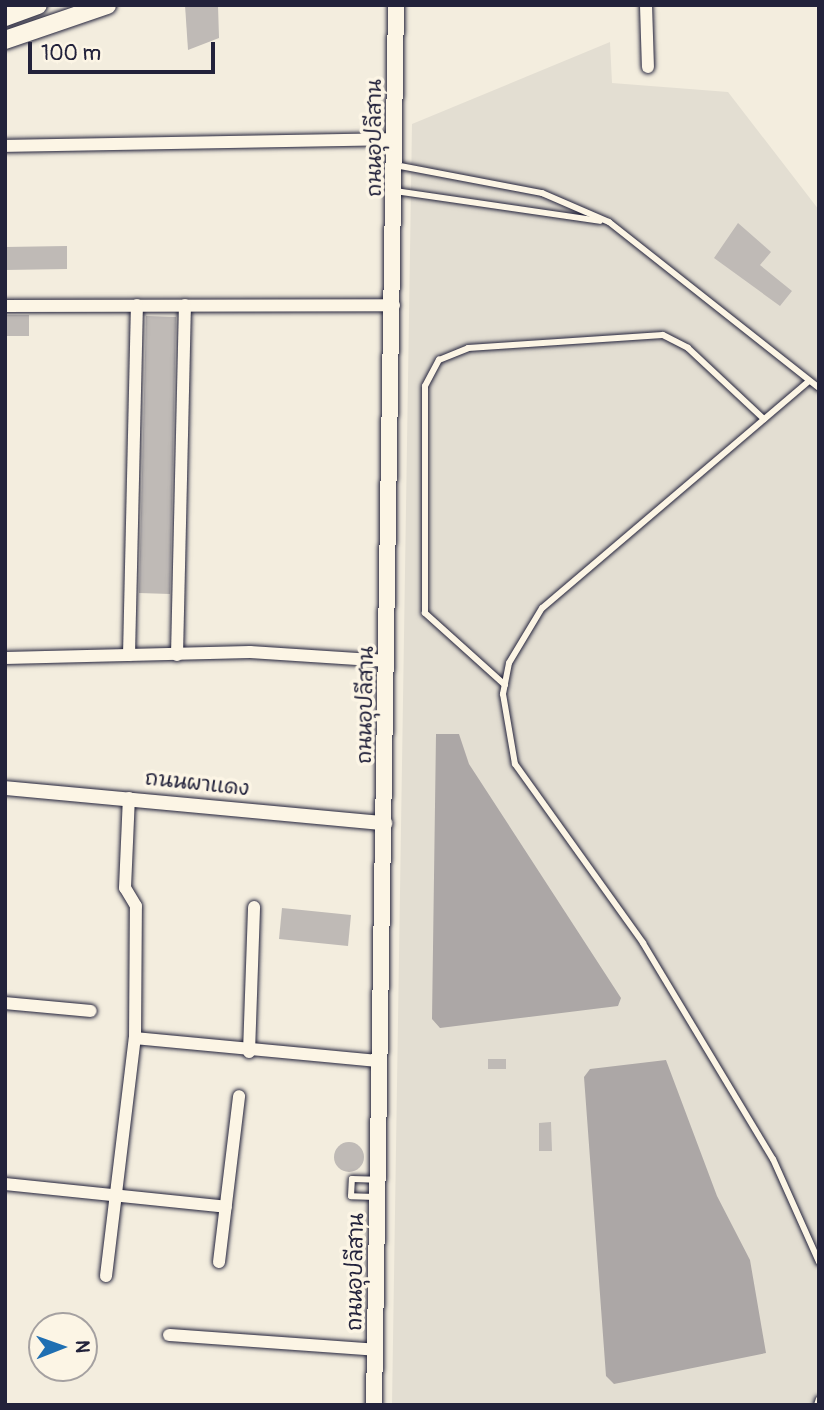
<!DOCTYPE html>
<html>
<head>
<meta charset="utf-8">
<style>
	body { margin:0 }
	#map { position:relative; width:824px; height:1410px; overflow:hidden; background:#f3edde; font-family:Pangolin,"Playpen Sans Thai",sans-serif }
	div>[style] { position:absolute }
	.built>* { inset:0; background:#e3ded2 }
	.water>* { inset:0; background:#aca7a6 }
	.building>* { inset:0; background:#bfbab6 }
	.round { border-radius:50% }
	.roads { filter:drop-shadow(0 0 2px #22223b) drop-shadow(0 0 2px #22223b) }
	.service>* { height:6px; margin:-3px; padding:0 3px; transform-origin:3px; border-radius:3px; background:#fcf5e5 }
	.minor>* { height:12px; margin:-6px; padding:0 6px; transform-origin:6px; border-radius:6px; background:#fcf5e5 }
	.tertiary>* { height:14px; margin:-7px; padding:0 7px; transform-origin:7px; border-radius:7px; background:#fcf5e5 }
	.secondary>* { height:16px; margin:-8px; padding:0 8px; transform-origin:8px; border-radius:8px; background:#fcf5e5 }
	.primary>* { height:18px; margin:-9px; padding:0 9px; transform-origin:9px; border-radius:9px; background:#fcf5e5 }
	span { translate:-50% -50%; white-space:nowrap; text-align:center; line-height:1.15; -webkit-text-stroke:7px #fcf5e5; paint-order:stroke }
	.street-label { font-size:21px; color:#22223b }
	.frame { position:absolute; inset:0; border:7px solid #22223b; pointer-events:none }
	.north { position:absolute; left:28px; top:1312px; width:70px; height:70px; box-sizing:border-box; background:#fcf5e5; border:2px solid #a5a1a1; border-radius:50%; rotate:89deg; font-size:19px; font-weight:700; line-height:28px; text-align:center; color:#22223b }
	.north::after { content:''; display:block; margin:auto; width:24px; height:32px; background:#1f6fb2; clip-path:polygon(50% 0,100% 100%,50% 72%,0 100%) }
	.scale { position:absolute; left:28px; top:42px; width:187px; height:32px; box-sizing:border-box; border:4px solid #22223b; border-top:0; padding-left:9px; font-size:21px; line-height:24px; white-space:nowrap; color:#22223b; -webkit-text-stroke:5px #fcf5e5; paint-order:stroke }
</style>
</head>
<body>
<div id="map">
	<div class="built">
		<div style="clip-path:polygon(610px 42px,612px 83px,728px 92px,819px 210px,819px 1405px,392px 1405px,412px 124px)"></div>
	</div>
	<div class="water">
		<div style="clip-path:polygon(436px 734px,459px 734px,469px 764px,621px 998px,618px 1006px,440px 1028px,432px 1019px)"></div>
		<div style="clip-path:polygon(666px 1060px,717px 1196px,750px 1260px,766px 1353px,614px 1384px,606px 1376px,584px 1077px,590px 1069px)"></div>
	</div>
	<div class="building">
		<div style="clip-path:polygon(185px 5px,218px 5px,219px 38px,188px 50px)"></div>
		<div style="clip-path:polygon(738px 223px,771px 252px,760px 265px,792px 291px,780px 306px,714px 258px)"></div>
		<div style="clip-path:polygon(67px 246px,67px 269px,5px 270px,5px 247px)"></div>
		<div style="clip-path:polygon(5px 315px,29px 315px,29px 336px,5px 336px)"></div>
		<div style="clip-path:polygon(146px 316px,176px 317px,170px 594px,139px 593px)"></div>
		<div style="clip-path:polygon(282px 908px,351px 915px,348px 946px,279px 939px)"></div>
		<div style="clip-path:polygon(488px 1059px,506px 1059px,506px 1069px,488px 1069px)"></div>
		<div style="clip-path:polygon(551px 1122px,552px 1151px,539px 1151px,539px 1123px)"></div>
		<div class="round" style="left:334px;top:1142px;width:30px;height:30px"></div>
	</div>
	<div class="roads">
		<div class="service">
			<div style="left:395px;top:165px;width:150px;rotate:10.8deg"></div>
			<div style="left:542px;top:193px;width:73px;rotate:23.4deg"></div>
			<div style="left:609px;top:222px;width:268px;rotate:38.3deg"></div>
			<div style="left:395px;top:191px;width:207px;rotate:8.3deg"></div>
			<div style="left:809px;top:381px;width:350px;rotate:139.6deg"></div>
			<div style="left:542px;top:608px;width:64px;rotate:121deg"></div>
			<div style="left:509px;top:663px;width:32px;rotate:101deg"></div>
			<div style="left:503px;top:694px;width:71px;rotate:80.3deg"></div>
			<div style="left:515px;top:764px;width:220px;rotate:54.4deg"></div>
			<div style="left:643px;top:943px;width:252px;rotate:59deg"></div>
			<div style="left:773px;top:1159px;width:113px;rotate:65.9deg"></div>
			<div style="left:505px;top:685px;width:108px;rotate:-138deg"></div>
			<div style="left:425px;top:613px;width:227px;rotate:-90deg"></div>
			<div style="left:425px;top:386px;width:30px;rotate:-62deg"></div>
			<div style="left:439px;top:360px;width:31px;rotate:-22deg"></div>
			<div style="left:468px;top:348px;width:195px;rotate:-3.8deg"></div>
			<div style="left:663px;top:335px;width:28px;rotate:27deg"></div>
			<div style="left:688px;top:348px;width:104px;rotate:43.1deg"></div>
			<div style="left:376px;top:1197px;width:25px;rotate:-178deg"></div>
			<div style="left:351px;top:1196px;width:17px;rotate:-87deg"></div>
			<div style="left:352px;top:1179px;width:25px;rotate:2deg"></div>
			<div style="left:817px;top:1405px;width:6px;rotate:-72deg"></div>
		</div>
		<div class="minor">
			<div style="left:646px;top:5px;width:62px;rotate:88.2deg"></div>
			<div style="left:5px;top:146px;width:390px;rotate:-1deg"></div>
			<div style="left:5px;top:306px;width:389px;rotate:-0.1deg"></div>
			<div style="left:129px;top:655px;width:350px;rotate:-88.7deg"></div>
			<div style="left:177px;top:655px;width:350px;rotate:-88.7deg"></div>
			<div style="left:5px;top:658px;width:245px;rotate:-1.4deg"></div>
			<div style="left:250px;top:652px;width:138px;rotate:3.7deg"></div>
			<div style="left:5px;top:1003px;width:86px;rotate:5.3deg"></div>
			<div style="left:135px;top:1038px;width:246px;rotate:5.4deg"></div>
			<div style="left:249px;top:1052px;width:145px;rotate:-88deg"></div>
			<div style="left:5px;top:1184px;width:222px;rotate:5.9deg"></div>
			<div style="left:219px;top:1262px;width:167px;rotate:-83.1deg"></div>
			<div style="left:106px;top:1276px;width:240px;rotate:-83.1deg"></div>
			<div style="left:135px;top:1038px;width:132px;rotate:-89.6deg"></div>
			<div style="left:136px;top:906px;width:21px;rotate:-121deg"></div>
			<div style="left:125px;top:888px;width:90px;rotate:-87.5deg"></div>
			<div style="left:169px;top:1335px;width:208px;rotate:4.1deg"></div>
		</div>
		<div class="tertiary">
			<div style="left:5px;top:788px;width:382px;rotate:5.3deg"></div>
		</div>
		<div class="secondary">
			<div style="left:374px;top:1405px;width:1400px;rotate:-89.1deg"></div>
		</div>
		<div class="primary">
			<div style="left:5px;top:17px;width:35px;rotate:-20deg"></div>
			<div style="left:5px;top:40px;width:108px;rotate:-18.9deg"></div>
		</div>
	</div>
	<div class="street-label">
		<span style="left:375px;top:138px;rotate:-90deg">ถนนอุปลีสาน</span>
		<span style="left:366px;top:705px;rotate:-89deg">ถนนอุปลีสาน</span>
		<span style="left:197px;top:784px;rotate:6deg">ถนนผาแดง</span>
		<span style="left:356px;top:1272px;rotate:-89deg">ถนนอุปลีสาน</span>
	</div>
	<div class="frame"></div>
	<div class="north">N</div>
	<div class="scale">100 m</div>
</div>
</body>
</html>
